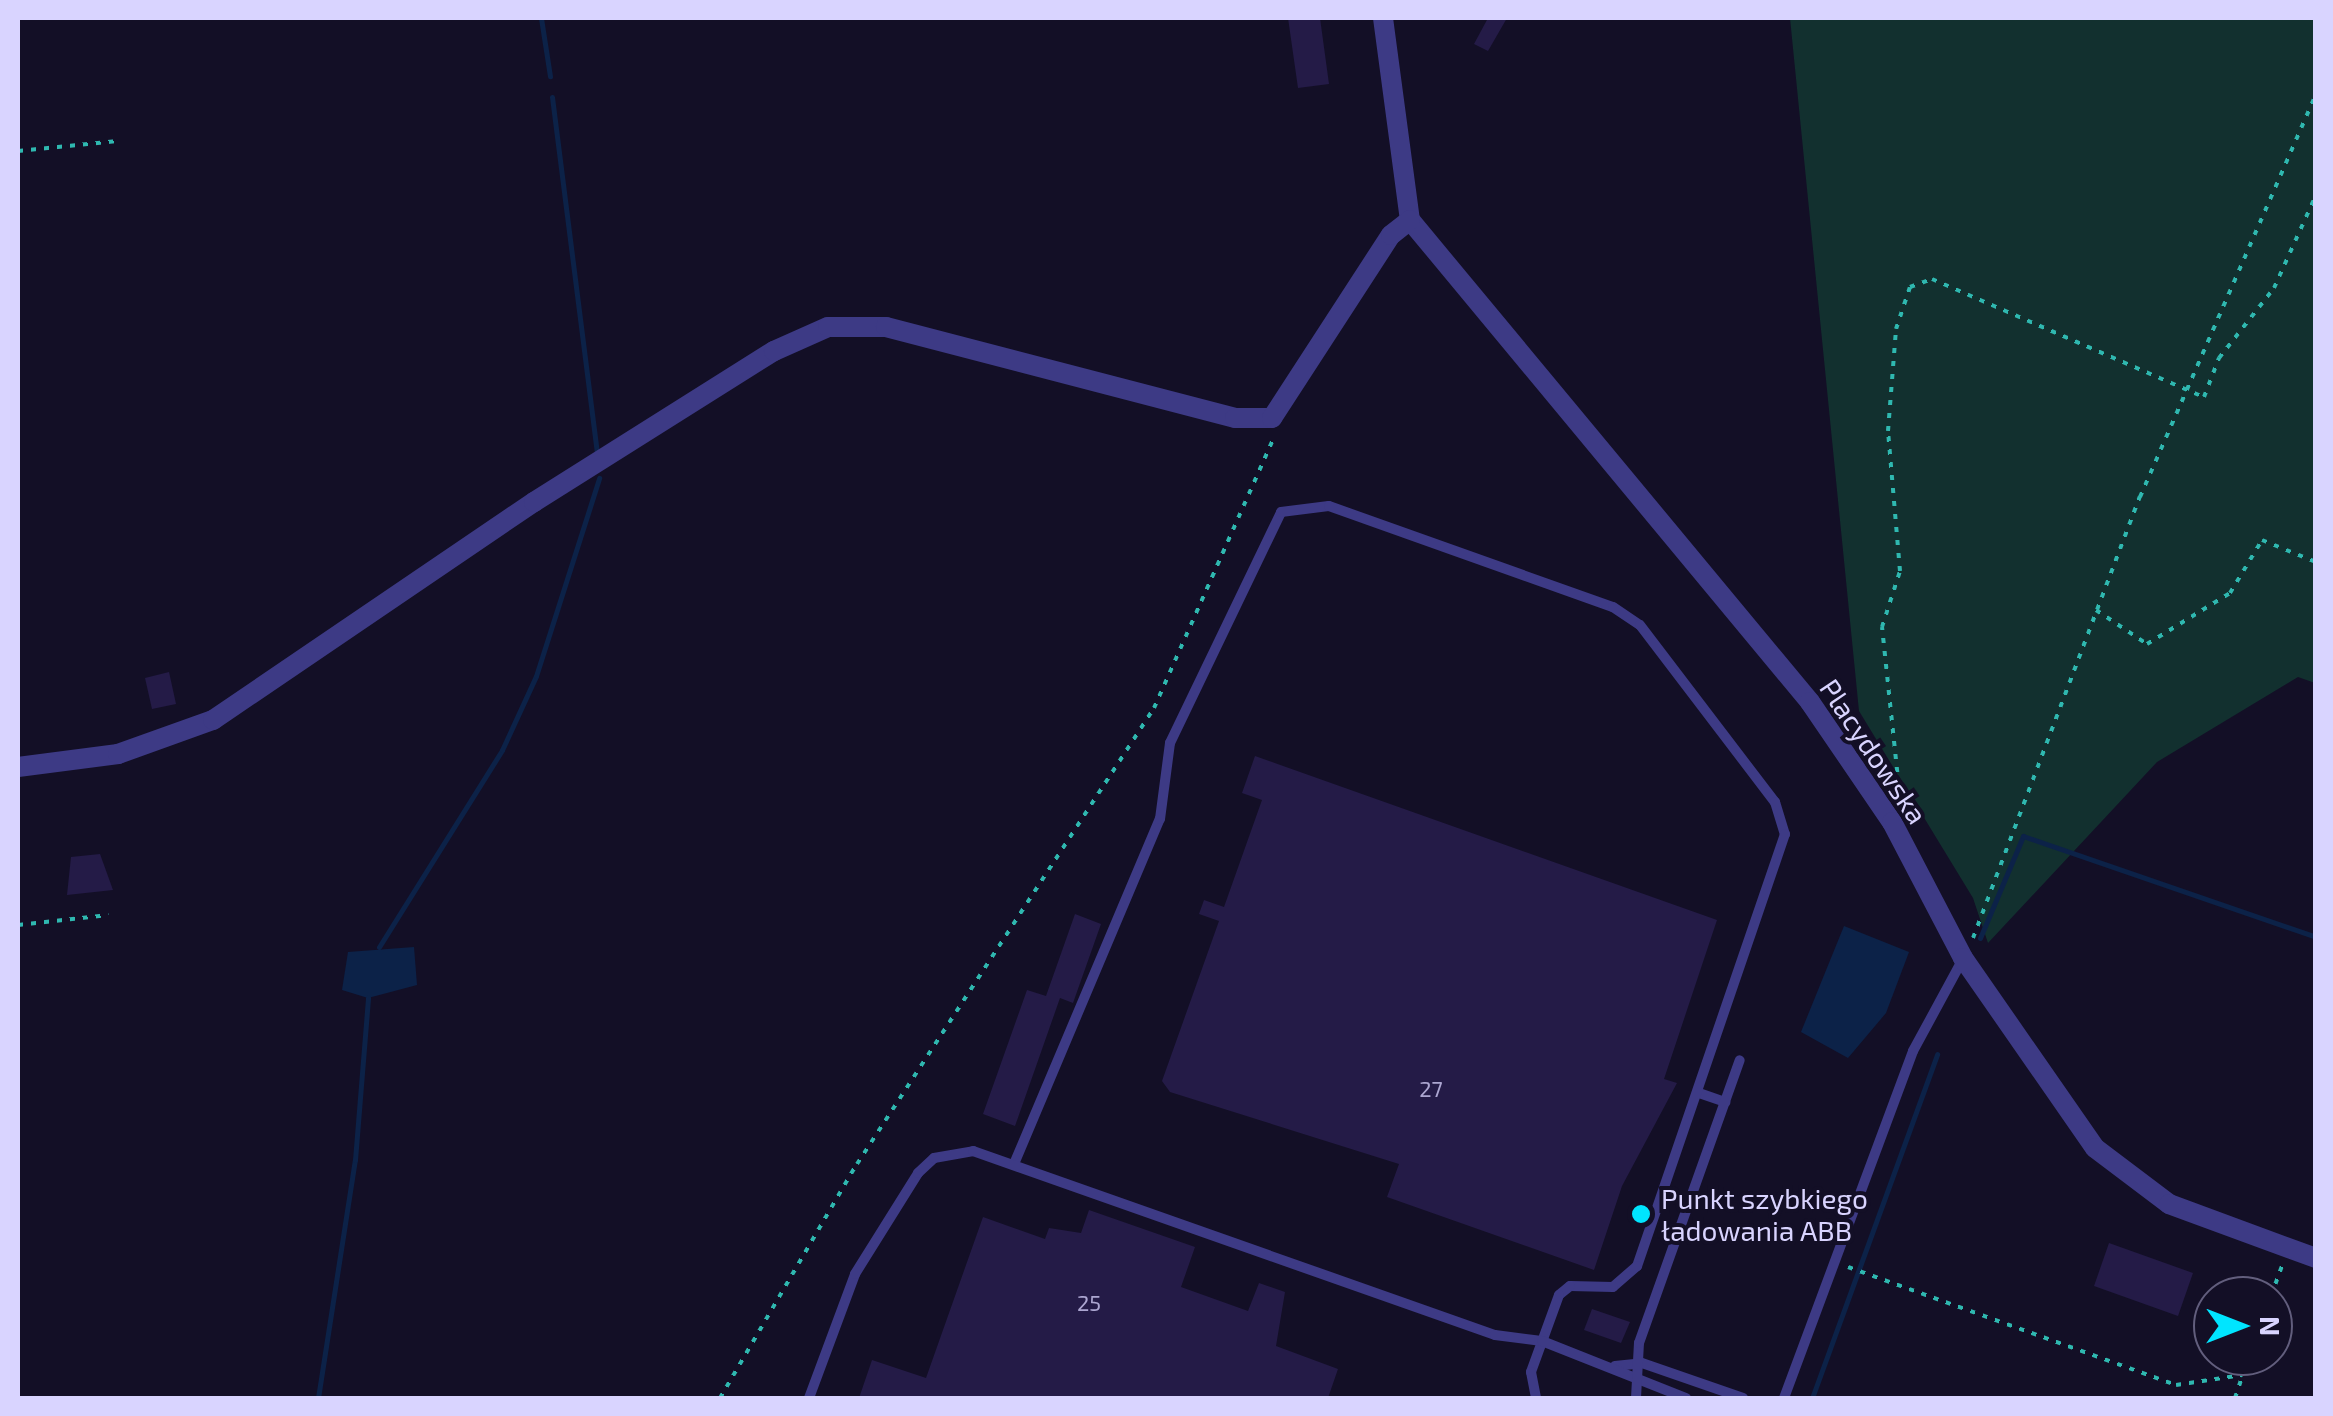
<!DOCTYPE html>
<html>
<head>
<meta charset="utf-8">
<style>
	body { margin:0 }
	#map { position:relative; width:2333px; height:1416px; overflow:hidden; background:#130f26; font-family:"Exo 2",sans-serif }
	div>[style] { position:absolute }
	.green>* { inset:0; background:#12302f }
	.water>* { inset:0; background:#0c2248 }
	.stream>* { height:5px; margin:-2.5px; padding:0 2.5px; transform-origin:2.5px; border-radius:2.5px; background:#0c2248 }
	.building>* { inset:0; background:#241b47 }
	.path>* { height:4px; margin-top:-2px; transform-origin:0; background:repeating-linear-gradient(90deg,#2fb8b0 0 5px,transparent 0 13px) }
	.lane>* { height:10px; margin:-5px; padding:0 5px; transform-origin:5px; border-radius:5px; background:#3d3a85 }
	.street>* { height:20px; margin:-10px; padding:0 10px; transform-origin:10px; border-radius:10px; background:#3d3a85 }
	.dots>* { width:28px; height:28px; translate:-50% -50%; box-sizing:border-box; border:5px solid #130f26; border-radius:50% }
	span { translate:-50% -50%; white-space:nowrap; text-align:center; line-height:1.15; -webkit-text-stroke:8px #130f26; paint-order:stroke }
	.number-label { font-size:22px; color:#aca6d1 }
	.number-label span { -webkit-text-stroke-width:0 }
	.street-label { font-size:28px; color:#d9d4ff }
	.poi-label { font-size:28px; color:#d9d4ff }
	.left { translate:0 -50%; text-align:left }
	.frame { position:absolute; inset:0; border:20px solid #d9d4ff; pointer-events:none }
	.north { position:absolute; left:2193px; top:1276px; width:100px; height:100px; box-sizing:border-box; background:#130f26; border:2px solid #625e7d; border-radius:50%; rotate:90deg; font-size:28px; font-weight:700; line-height:40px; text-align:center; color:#d9d4ff }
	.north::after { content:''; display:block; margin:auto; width:35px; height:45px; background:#00e5ff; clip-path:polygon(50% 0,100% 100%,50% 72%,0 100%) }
</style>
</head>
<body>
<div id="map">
	<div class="green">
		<div style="clip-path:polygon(1790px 18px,2315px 18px,2315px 683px,2298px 677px,2157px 762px,1988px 943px,1973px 898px,1859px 711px)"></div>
	</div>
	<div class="water">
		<div style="clip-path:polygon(1844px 926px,1909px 952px,1886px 1013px,1848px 1058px,1801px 1032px)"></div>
		<div style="clip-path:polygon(414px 947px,417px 985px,368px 998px,342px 990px,348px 952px)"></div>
	</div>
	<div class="stream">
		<div style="left:541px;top:18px;width:59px;rotate:81.2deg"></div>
		<div style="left:552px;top:97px;width:360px;rotate:82.8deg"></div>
		<div style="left:1980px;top:938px;width:111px;rotate:-67.1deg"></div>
		<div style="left:2023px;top:836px;width:310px;rotate:19deg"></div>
		<div style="left:379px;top:947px;width:232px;rotate:-58deg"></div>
		<div style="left:502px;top:750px;width:81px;rotate:-65.3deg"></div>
		<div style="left:536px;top:676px;width:208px;rotate:-72.3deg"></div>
		<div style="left:318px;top:1398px;width:241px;rotate:-81.2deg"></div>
		<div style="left:355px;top:1160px;width:163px;rotate:-85.4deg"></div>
		<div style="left:1812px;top:1398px;width:366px;rotate:-70deg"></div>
	</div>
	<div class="building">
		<div style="clip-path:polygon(1288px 18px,1320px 18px,1329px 84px,1298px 88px)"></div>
		<div style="clip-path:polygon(1488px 18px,1507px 18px,1488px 51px,1474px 44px)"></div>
		<div style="clip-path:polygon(169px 672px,176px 704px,152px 709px,145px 678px)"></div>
		<div style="clip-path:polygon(1255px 756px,1717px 920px,1664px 1079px,1677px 1083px,1622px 1186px,1594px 1270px,1387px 1197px,1399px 1164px,1170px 1092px,1162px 1081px,1219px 921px,1199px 914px,1204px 900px,1224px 907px,1262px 800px,1242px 793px)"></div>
		<div style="clip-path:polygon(100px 854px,113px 890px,67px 895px,71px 857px)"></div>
		<div style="clip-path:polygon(1075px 914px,1101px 924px,1073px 1003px,1060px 998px,1015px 1126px,983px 1114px,1027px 990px,1046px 996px)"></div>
		<div style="clip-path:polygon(1089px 1210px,1195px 1247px,1181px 1287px,1248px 1311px,1259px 1283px,1285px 1292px,1276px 1346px,1338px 1369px,1328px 1398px,859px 1398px,872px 1360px,926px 1378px,983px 1217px,1045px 1239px,1049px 1228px,1081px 1233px)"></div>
		<div style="clip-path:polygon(2109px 1243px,2193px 1273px,2178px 1316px,2094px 1286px)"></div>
		<div style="clip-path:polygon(1592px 1309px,1630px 1322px,1621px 1343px,1584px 1330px)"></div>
	</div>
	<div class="path">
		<div style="left:18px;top:151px;width:100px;rotate:-5.8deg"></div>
		<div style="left:2096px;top:610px;width:61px;rotate:33.7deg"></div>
		<div style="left:2147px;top:644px;width:97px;rotate:-31.6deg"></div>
		<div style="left:2230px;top:593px;width:62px;rotate:-58.9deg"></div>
		<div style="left:2262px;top:540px;width:58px;rotate:22.2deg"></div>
		<div style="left:1900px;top:798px;width:172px;rotate:-96deg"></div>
		<div style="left:1882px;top:627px;width:59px;rotate:-72.2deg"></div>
		<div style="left:1900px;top:571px;width:141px;rotate:-94.9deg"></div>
		<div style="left:1888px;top:431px;width:102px;rotate:-85.5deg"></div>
		<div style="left:1896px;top:329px;width:44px;rotate:-71.6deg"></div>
		<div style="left:1910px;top:287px;width:23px;rotate:-20deg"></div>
		<div style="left:1932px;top:279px;width:296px;rotate:23.5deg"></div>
		<div style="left:2204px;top:397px;width:42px;rotate:-69deg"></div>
		<div style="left:2219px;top:358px;width:89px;rotate:-51.8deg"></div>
		<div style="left:2274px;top:288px;width:102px;rotate:-65.7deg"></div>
		<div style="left:18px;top:925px;width:91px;rotate:-6.3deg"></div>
		<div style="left:1973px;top:938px;width:472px;rotate:-69.3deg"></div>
		<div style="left:2140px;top:497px;width:440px;rotate:-66.4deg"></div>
		<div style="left:1848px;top:1267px;width:349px;rotate:19.8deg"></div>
		<div style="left:2176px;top:1385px;width:67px;rotate:-8.6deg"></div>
		<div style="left:2271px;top:1296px;width:35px;rotate:-70deg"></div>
		<div style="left:720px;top:1398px;width:271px;rotate:-59.7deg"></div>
		<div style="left:857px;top:1164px;width:544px;rotate:-56.92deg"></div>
		<div style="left:1154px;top:708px;width:296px;rotate:-66.1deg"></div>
		<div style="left:2235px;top:1398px;width:44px;rotate:-71.6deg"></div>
	</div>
	<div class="lane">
		<div style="left:1699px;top:1093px;width:28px;rotate:19deg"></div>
		<div style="left:1014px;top:1164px;width:375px;rotate:-67.1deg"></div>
		<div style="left:1160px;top:819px;width:77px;rotate:-82.5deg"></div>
		<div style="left:1170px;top:743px;width:256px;rotate:-64.3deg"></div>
		<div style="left:1281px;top:512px;width:48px;rotate:-7.1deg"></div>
		<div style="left:1329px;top:506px;width:301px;rotate:19.6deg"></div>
		<div style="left:1613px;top:607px;width:32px;rotate:34deg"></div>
		<div style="left:1640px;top:625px;width:223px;rotate:52.7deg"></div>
		<div style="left:1775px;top:802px;width:34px;rotate:73deg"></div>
		<div style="left:1785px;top:834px;width:457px;rotate:108.9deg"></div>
		<div style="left:1637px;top:1266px;width:32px;rotate:139deg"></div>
		<div style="left:1613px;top:1287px;width:43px;rotate:-178.7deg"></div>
		<div style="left:1570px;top:1286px;width:14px;rotate:141deg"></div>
		<div style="left:1559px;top:1295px;width:82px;rotate:110deg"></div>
		<div style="left:1531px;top:1372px;width:26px;rotate:79deg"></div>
		<div style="left:1615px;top:1366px;width:27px;rotate:-6deg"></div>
		<div style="left:1642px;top:1363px;width:107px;rotate:19.1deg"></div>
		<div style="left:809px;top:1398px;width:132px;rotate:-69.6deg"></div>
		<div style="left:855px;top:1274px;width:119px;rotate:-58deg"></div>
		<div style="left:918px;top:1173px;width:22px;rotate:-43deg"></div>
		<div style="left:934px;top:1158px;width:40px;rotate:-10deg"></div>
		<div style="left:973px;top:1151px;width:553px;rotate:19.42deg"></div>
		<div style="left:1495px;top:1335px;width:47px;rotate:7.3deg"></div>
		<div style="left:1542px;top:1341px;width:155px;rotate:21.6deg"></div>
		<div style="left:1636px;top:1398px;width:55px;rotate:-86.9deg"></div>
		<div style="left:1639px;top:1343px;width:300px;rotate:-70.4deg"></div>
		<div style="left:1784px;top:1398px;width:370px;rotate:-69.6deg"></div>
		<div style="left:1913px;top:1051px;width:105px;rotate:-61.5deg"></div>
	</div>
	<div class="street">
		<div style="left:1383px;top:18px;width:204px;rotate:82.4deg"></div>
		<div style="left:1410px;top:220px;width:626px;rotate:50.31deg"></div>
		<div style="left:1810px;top:702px;width:145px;rotate:55.7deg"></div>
		<div style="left:1892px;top:822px;width:153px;rotate:62.4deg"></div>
		<div style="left:1963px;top:958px;width:231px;rotate:55.2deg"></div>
		<div style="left:2095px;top:1148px;width:93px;rotate:37.1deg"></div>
		<div style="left:2169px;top:1204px;width:157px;rotate:20.2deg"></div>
		<div style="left:18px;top:767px;width:101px;rotate:-7.4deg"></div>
		<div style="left:118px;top:754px;width:101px;rotate:-19.7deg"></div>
		<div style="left:213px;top:720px;width:388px;rotate:-34.2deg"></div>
		<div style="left:534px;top:502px;width:284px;rotate:-32.2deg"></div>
		<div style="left:774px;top:351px;width:59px;rotate:-24deg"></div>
		<div style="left:828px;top:327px;width:58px"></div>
		<div style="left:886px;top:327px;width:361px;rotate:14.6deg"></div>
		<div style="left:1235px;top:418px;width:37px"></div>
		<div style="left:1272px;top:418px;width:218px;rotate:-57deg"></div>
		<div style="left:1391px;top:235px;width:24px;rotate:-38deg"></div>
	</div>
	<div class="dots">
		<div style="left:1641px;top:1214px;background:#00e5ff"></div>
	</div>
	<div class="number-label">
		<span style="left:1431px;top:1089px">27</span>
		<span style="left:1089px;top:1303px">25</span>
	</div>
	<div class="street-label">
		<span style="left:1874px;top:751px;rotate:56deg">Placydowska</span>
	</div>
	<div class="poi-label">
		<span class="left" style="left:1661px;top:1214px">Punkt szybkiego<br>ładowania ABB</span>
	</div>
	<div class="frame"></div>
	<div class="north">N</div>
</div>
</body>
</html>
